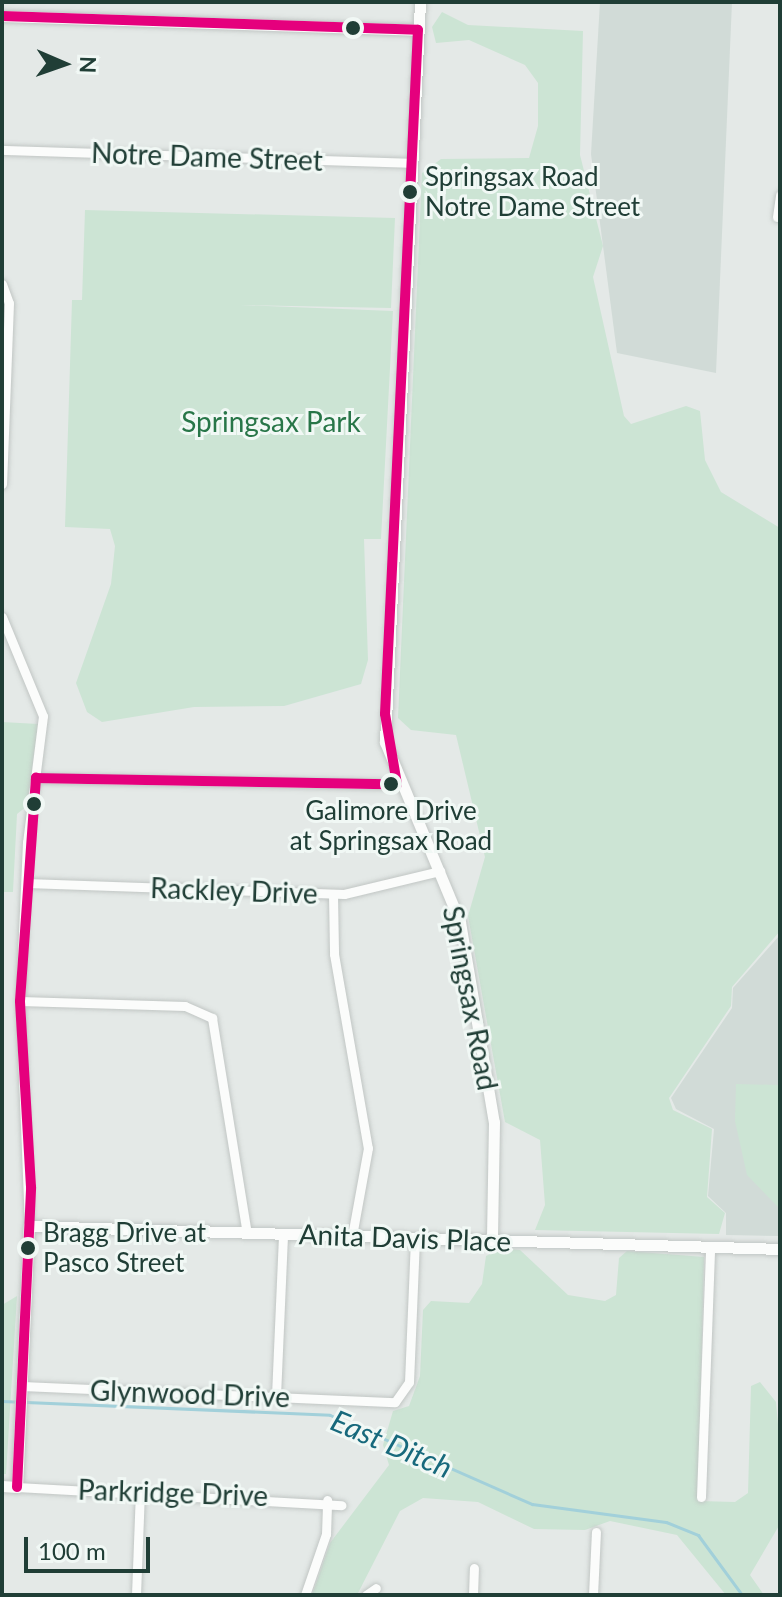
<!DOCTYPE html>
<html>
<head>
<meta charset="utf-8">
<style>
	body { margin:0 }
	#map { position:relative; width:782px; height:1597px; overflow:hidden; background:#e4e9e7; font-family:Lato,sans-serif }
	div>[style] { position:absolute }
	.built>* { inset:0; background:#d1dbd7 }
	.green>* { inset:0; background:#cce4d4 }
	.stream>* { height:3px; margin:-1.5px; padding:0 1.5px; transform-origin:1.5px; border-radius:1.5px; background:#a2d0da }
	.roads { filter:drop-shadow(0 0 2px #c1c6c4) drop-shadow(0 0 2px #c1c6c4) }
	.minor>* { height:9px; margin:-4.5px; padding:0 4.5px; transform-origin:4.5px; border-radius:4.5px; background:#fbfcfb }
	.tertiary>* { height:11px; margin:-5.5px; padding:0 5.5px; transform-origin:5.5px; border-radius:5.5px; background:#fbfcfb }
	.bus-1>* { height:10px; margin:-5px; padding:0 5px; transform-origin:5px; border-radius:5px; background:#e5007d }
	.dots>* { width:22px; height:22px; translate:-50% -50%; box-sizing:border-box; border:4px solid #f1f8f5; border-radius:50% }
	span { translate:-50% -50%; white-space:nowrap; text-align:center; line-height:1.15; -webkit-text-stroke:6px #f1f8f5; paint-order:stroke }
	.bus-label { font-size:26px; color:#203e36 }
	.left { translate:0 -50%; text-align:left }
	.street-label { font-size:28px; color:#203e36 }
	.park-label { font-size:28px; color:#287648 }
	.water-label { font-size:30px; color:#17697c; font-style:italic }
	.frame { position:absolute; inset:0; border:4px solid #203e36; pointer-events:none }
	.north { position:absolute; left:24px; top:24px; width:80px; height:80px; -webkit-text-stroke:6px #f1f8f5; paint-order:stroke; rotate:92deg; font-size:22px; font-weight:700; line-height:32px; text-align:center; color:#203e36 }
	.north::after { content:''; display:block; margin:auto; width:28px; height:36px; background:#203e36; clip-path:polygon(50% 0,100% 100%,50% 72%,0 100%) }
	.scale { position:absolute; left:24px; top:1537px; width:126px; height:36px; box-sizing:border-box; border:4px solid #203e36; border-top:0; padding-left:10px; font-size:24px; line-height:28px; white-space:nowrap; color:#203e36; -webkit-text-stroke:6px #f1f8f5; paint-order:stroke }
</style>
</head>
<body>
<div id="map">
	<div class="built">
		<div style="clip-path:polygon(600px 2px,732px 2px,716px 373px,617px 353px,591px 154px)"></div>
		<div style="clip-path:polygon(780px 935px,780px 1236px,726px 1235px,726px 1213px,708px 1196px,714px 1129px,676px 1109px,671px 1098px,732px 1008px,733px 988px)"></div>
	</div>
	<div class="green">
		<div style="clip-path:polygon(442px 12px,468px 25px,583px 31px,580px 155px,603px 246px,593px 277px,624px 416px,631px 424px,686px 406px,700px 411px,705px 460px,721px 492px,780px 528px,780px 931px,732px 987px,731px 1006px,669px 1098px,673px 1110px,712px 1129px,707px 1197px,725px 1213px,719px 1234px,535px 1230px,545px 1205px,540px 1140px,505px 1122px,468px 916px,485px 857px,456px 735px,411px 730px,398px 718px,422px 173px,441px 159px,529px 158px,538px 126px,538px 83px,525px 65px,469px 40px,436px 43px,432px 27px)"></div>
		<div style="clip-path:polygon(85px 210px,395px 218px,391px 308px,240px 305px,393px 311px,381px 539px,364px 539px,368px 660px,361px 684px,284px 706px,194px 707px,102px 722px,87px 712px,76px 683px,111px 584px,115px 546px,110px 529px,65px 527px,72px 300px,82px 300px)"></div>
		<div style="clip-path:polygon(2px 722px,38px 724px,27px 806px,17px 814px,13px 892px,2px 892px)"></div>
		<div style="clip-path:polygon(736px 1084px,780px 1085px,780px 1209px,747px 1175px,735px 1121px)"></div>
		<div style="clip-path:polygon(502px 1248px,520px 1250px,568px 1295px,605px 1301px,616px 1295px,619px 1258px,627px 1251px,704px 1257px,698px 1501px,735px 1502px,748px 1493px,751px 1386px,760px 1382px,776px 1402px,780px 1447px,780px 1524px,750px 1575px,764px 1595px,726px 1595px,677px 1535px,610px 1521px,585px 1530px,534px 1529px,478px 1502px,423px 1498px,400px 1511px,357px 1595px,312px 1595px,330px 1543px,389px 1465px,383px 1445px,393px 1411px,409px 1406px,420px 1376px,423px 1310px,431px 1301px,469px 1303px,482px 1284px,486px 1256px)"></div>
		<div style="clip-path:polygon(17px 1296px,6px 1474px,2px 1474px,2px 1305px)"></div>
	</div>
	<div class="stream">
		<div style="left:2px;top:1401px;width:328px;rotate:2.4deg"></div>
		<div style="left:330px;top:1415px;width:221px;rotate:23.8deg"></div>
		<div style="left:532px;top:1504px;width:135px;rotate:7.7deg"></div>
		<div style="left:666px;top:1522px;width:35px;rotate:22deg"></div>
		<div style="left:698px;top:1535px;width:74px;rotate:53.7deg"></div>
	</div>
	<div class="roads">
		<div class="minor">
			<div style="left:2px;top:150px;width:410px;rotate:1.8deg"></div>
			<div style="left:777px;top:217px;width:22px;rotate:-82deg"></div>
			<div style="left:2px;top:284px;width:20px;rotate:70deg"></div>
			<div style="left:9px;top:303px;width:181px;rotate:92.2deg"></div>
			<div style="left:2px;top:617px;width:107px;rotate:67.5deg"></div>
			<div style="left:43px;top:716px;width:127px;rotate:97.2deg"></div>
			<div style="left:27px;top:842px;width:159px;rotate:92.5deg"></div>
			<div style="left:20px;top:1001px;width:225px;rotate:87.7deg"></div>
			<div style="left:36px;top:778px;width:361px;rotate:1deg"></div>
			<div style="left:26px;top:883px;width:318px;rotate:2deg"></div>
			<div style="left:344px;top:894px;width:99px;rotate:-13.5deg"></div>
			<div style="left:333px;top:894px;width:60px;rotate:89deg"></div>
			<div style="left:334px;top:954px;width:197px;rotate:80.1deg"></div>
			<div style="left:368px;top:1148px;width:89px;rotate:100.3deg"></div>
			<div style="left:20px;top:1001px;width:165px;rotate:1.7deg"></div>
			<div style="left:185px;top:1006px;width:30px;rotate:24deg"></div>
			<div style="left:212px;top:1018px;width:218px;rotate:80.8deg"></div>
			<div style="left:22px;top:1386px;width:373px;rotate:2.5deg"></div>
			<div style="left:395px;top:1402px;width:24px;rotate:-55deg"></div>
			<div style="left:409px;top:1382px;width:144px;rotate:-87.6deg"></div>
			<div style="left:276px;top:1396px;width:162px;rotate:-87.5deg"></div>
			<div style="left:17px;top:1487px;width:325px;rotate:3.2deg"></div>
			<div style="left:701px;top:1497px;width:250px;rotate:-87.9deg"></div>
			<div style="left:136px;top:1595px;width:105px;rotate:-87.8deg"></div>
			<div style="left:305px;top:1595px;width:65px;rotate:-71deg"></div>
			<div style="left:326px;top:1534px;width:34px;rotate:-88deg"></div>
			<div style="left:366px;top:1595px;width:12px;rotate:-35deg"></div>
			<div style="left:473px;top:1595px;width:27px;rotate:-88deg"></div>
			<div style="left:593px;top:1595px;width:63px;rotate:-87.3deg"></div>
		</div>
		<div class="tertiary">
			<div style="left:420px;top:2px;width:741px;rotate:92.71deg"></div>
			<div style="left:385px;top:742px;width:195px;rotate:67.4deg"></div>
			<div style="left:460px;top:922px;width:203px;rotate:80.4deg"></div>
			<div style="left:494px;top:1122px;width:118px;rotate:91deg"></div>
			<div style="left:2px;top:16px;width:416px;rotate:1.9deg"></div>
			<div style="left:2px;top:1486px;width:15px;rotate:4deg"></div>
			<div style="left:17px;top:1487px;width:261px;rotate:-87.4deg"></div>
			<div style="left:29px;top:1226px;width:751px;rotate:1.75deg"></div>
		</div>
	</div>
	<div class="bus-1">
		<div style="left:2px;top:16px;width:416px;rotate:1.9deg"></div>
		<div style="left:36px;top:778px;width:361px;rotate:1deg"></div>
		<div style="left:397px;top:784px;width:71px;rotate:-99.7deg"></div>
		<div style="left:385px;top:714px;width:685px;rotate:-87.24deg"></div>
		<div style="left:17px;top:1487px;width:300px;rotate:-87.3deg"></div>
		<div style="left:31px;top:1187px;width:186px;rotate:-93.4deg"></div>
		<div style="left:20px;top:1001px;width:224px;rotate:-85.9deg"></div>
	</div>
	<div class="dots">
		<div style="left:353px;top:28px;background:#203e36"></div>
		<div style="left:410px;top:192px;background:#203e36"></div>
		<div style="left:391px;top:784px;background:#203e36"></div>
		<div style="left:34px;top:804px;background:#203e36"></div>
		<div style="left:28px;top:1248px;background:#203e36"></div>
	</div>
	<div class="bus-label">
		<span class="left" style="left:425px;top:192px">Springsax Road<br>Notre Dame Street</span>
		<span style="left:391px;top:826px">Galimore Drive<br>at Springsax Road</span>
		<span class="left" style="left:43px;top:1248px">Bragg Drive at<br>Pasco Street</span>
	</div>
	<div class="street-label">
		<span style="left:207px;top:156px;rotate:2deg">Notre Dame Street</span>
		<span style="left:234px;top:890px;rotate:2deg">Rackley Drive</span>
		<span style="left:471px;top:998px;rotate:79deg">Springsax Road</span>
		<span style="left:405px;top:1237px;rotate:2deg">Anita Davis Place</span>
		<span style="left:190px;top:1393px;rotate:2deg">Glynwood Drive</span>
		<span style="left:173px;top:1492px;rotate:2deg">Parkridge Drive</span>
	</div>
	<div class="park-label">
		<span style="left:271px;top:421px">Springsax Park</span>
	</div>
	<div class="water-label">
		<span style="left:392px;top:1443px;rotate:23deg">East Ditch</span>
	</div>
	<div class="frame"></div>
	<div class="north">N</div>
	<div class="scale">100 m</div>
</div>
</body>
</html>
